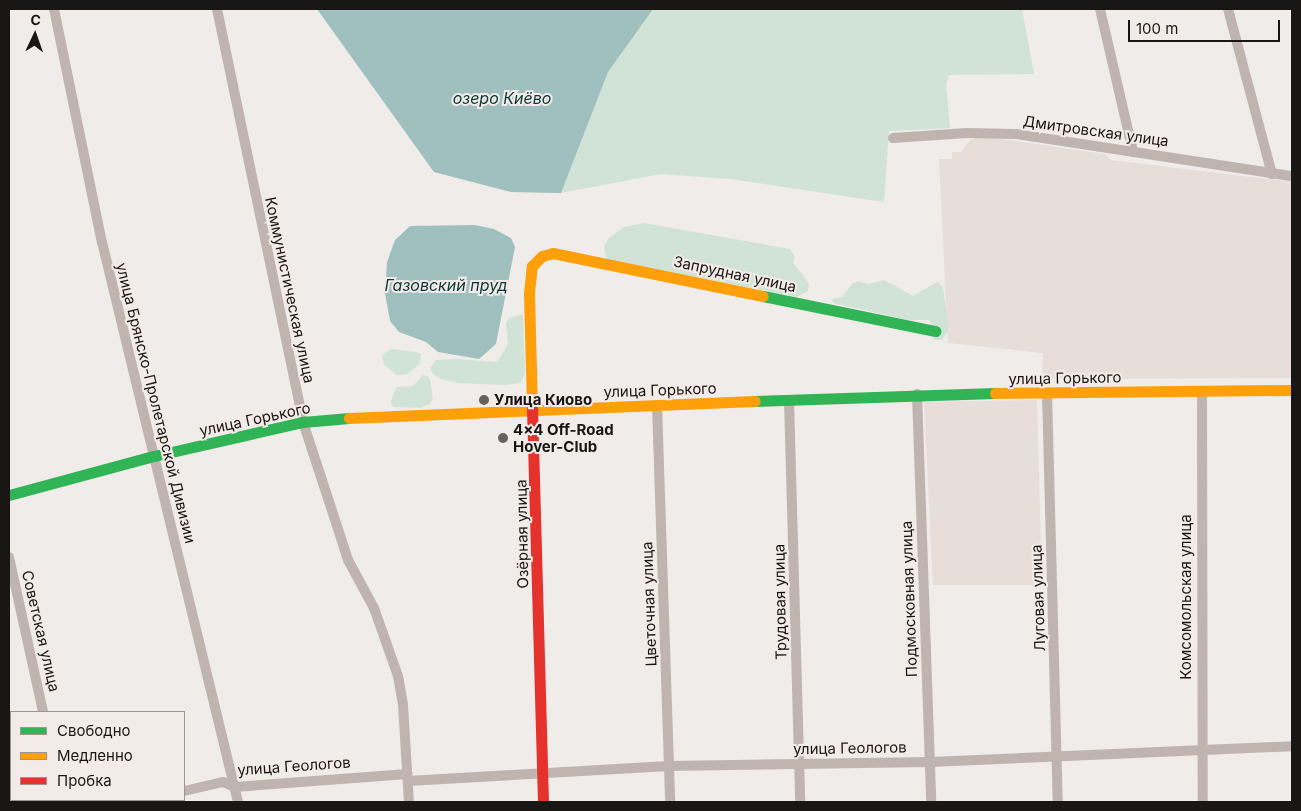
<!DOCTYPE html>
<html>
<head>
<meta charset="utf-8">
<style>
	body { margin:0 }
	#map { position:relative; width:1301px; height:811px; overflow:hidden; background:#f0ecea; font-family:Inter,sans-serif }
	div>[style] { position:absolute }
	.built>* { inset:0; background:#e7ddd9 }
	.green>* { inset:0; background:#d1e3d6 }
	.water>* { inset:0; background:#a0c0c0 }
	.street>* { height:10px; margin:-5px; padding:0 5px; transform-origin:5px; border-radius:5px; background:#c0b4b0 }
	.fast>* { height:11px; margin:-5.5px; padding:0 5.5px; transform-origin:5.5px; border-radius:5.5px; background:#30b455 }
	.slow>* { height:11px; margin:-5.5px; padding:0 5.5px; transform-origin:5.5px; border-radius:5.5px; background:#ff9f0a }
	.jam>* { height:11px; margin:-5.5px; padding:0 5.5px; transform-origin:5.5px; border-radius:5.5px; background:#e5322d }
	.dots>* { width:14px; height:14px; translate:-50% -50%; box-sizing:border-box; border:2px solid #f3ebe7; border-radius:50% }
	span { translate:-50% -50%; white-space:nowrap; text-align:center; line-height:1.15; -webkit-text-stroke:4px #f3ebe7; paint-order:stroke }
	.street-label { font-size:15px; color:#191715 }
	.poi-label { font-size:15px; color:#191715; font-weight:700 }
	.left { translate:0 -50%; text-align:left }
	.water-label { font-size:16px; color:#093839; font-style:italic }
	.frame { position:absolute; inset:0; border:10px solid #191715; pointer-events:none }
	.legend { position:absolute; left:10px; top:711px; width:175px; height:90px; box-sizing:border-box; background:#f3ebe7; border:1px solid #9c9693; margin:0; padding:6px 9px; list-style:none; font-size:15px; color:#191715 }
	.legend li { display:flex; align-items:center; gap:10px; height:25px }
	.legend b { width:25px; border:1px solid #9c9693 }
	.north { position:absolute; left:10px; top:10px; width:50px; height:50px; -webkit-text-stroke:4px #f3ebe7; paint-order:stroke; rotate:3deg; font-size:14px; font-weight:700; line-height:20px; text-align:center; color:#191715 }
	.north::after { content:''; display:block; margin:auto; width:18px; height:22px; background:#191715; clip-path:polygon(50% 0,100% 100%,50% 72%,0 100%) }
	.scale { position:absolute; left:1128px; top:20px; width:152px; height:22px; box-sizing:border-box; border:2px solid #191715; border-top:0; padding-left:6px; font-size:15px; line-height:18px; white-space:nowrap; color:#191715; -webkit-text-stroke:4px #f3ebe7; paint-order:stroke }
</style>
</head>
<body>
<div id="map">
	<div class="built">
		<div style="clip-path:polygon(981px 136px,1105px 154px,1111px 160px,1292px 182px,1292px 378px,1042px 379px,1043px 353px,948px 343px,939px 159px,952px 159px,952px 152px,961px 152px,970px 140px)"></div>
		<div style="clip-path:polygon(1037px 400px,1042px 585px,933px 585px,924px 402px)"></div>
	</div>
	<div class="green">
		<div style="clip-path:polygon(317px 9px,1022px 9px,1034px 74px,949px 75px,946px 84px,950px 128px,889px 131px,884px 202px,730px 179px,661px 174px,561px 193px,511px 192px,434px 172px)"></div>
		<div style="clip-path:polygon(644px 223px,790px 249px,795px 257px,793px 263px,809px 283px,808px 291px,797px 297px,606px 259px,604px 246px,609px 238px,624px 227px)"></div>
		<div style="clip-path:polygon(884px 280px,913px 296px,937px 282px,943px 287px,949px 329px,942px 340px,935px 340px,932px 333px,933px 326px,929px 320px,908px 320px,833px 303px,832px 299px,842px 297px,852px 284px,858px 281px,869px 284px)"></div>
		<div style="clip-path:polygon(519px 315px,523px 315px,525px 373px,521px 383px,505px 385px,457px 383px,441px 379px,432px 373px,430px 368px,436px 360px,456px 359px,497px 362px,508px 344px,506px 323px,509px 318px)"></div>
		<div style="clip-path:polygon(391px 349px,416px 352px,421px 354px,420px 364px,407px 374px,397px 375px,384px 365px,382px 355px)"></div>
		<div style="clip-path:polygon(423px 375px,428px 376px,430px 380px,433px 399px,430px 404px,420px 408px,393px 407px,391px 402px,394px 392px,397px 387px,413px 386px)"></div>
	</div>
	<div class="water">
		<div style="clip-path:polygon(317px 9px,653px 9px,608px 72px,561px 193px,511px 192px,434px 172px)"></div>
		<div style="clip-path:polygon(475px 225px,494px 229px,511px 238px,515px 247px,496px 344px,479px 359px,438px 352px,426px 342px,399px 332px,390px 321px,385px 293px,387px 262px,395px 240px,410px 226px)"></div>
	</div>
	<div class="street">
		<div style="left:54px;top:9px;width:238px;rotate:78.4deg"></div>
		<div style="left:102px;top:242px;width:576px;rotate:76.35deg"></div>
		<div style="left:217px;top:9px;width:422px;rotate:78.2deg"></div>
		<div style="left:303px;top:422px;width:145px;rotate:71.9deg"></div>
		<div style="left:348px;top:560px;width:55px;rotate:61.6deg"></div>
		<div style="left:374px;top:608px;width:72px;rotate:70.6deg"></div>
		<div style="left:398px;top:676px;width:29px;rotate:80deg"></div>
		<div style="left:403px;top:705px;width:97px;rotate:86.5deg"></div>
		<div style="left:1100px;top:9px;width:147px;rotate:77deg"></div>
		<div style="left:1228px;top:9px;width:171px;rotate:75.1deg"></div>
		<div style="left:893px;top:138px;width:74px;rotate:-3.9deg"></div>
		<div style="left:967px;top:133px;width:49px;rotate:1.2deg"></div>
		<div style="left:1016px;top:134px;width:279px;rotate:8.7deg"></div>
		<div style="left:1202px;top:391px;width:411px;rotate:89.9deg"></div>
		<div style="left:1047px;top:393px;width:409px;rotate:88.5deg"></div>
		<div style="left:917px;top:394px;width:408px;rotate:88deg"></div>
		<div style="left:789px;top:400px;width:402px;rotate:88.4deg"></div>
		<div style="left:657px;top:405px;width:397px;rotate:88.1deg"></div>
		<div style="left:9px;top:557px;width:159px;rotate:77.6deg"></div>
		<div style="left:408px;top:781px;width:261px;rotate:-3.3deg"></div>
		<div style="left:669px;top:766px;width:261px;rotate:-0.9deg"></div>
		<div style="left:930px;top:762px;width:362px;rotate:-2.5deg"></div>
		<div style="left:184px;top:791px;width:40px;rotate:-13deg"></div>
		<div style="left:223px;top:782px;width:13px;rotate:23deg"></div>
		<div style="left:235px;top:787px;width:173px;rotate:-4.3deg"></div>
		<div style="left:63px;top:800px;width:2px;rotate:63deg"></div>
		<div style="left:134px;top:802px;width:11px;rotate:-10deg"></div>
	</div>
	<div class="fast">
		<div style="left:763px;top:296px;width:176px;rotate:11.5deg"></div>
		<div style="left:755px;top:401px;width:240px;rotate:-1.9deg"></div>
		<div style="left:9px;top:495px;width:150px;rotate:-15.1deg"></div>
		<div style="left:154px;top:456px;width:153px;rotate:-12.9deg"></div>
		<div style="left:303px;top:422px;width:46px;rotate:-5deg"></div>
	</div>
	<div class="slow">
		<div style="left:995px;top:393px;width:297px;rotate:-0.6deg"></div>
		<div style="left:532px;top:408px;width:115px;rotate:-91.5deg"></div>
		<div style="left:529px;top:293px;width:27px;rotate:-84deg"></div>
		<div style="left:532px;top:266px;width:14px;rotate:-45deg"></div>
		<div style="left:542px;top:256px;width:11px;rotate:-15deg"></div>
		<div style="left:553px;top:253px;width:214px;rotate:11.6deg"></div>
		<div style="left:349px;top:418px;width:406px;rotate:-2.4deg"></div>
	</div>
	<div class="jam">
		<div style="left:532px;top:408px;width:394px;rotate:88.4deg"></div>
	</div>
	<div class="dots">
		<div style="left:484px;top:400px;background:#646260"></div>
		<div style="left:503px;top:438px;background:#646260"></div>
	</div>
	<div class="street-label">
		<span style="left:1096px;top:131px;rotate:8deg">Дмитровская улица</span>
		<span style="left:735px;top:274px;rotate:12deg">Запрудная улица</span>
		<span style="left:290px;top:290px;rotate:78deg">Коммунистическая улица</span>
		<span style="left:1065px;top:378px;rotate:-1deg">улица Горького</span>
		<span style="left:660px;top:390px;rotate:-2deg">улица Горького</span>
		<span style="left:156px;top:403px;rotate:76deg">улица Брянско-Пролетарской Дивизии</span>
		<span style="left:255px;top:419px;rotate:-12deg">улица Горького</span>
		<span style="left:522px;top:534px;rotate:-91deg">Озёрная улица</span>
		<span style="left:1186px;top:597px;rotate:-90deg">Комсомольская улица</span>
		<span style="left:1038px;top:598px;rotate:-92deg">Луговая улица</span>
		<span style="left:909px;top:599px;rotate:-92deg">Подмосковная улица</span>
		<span style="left:780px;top:602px;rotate:-91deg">Трудовая улица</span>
		<span style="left:649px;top:604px;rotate:-92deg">Цветочная улица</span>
		<span style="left:41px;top:631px;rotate:77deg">Советская улица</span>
		<span style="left:850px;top:748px;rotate:-1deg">улица Геологов</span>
		<span style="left:294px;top:766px;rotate:-4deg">улица Геологов</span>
	</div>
	<div class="poi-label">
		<span class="left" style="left:494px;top:400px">Улица Киово</span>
		<span class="left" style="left:513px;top:438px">4x4 Off-Road<br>Hover-Club</span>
	</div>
	<div class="water-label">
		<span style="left:502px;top:98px">озеро Киёво</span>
		<span style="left:446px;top:285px">Газовский пруд</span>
	</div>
	<div class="frame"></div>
	<ul class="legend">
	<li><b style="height:6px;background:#30b455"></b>Свободно</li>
	<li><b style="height:6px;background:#ff9f0a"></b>Медленно</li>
	<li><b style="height:6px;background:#e5322d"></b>Пробка</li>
	</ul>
	<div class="north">С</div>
	<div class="scale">100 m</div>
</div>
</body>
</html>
